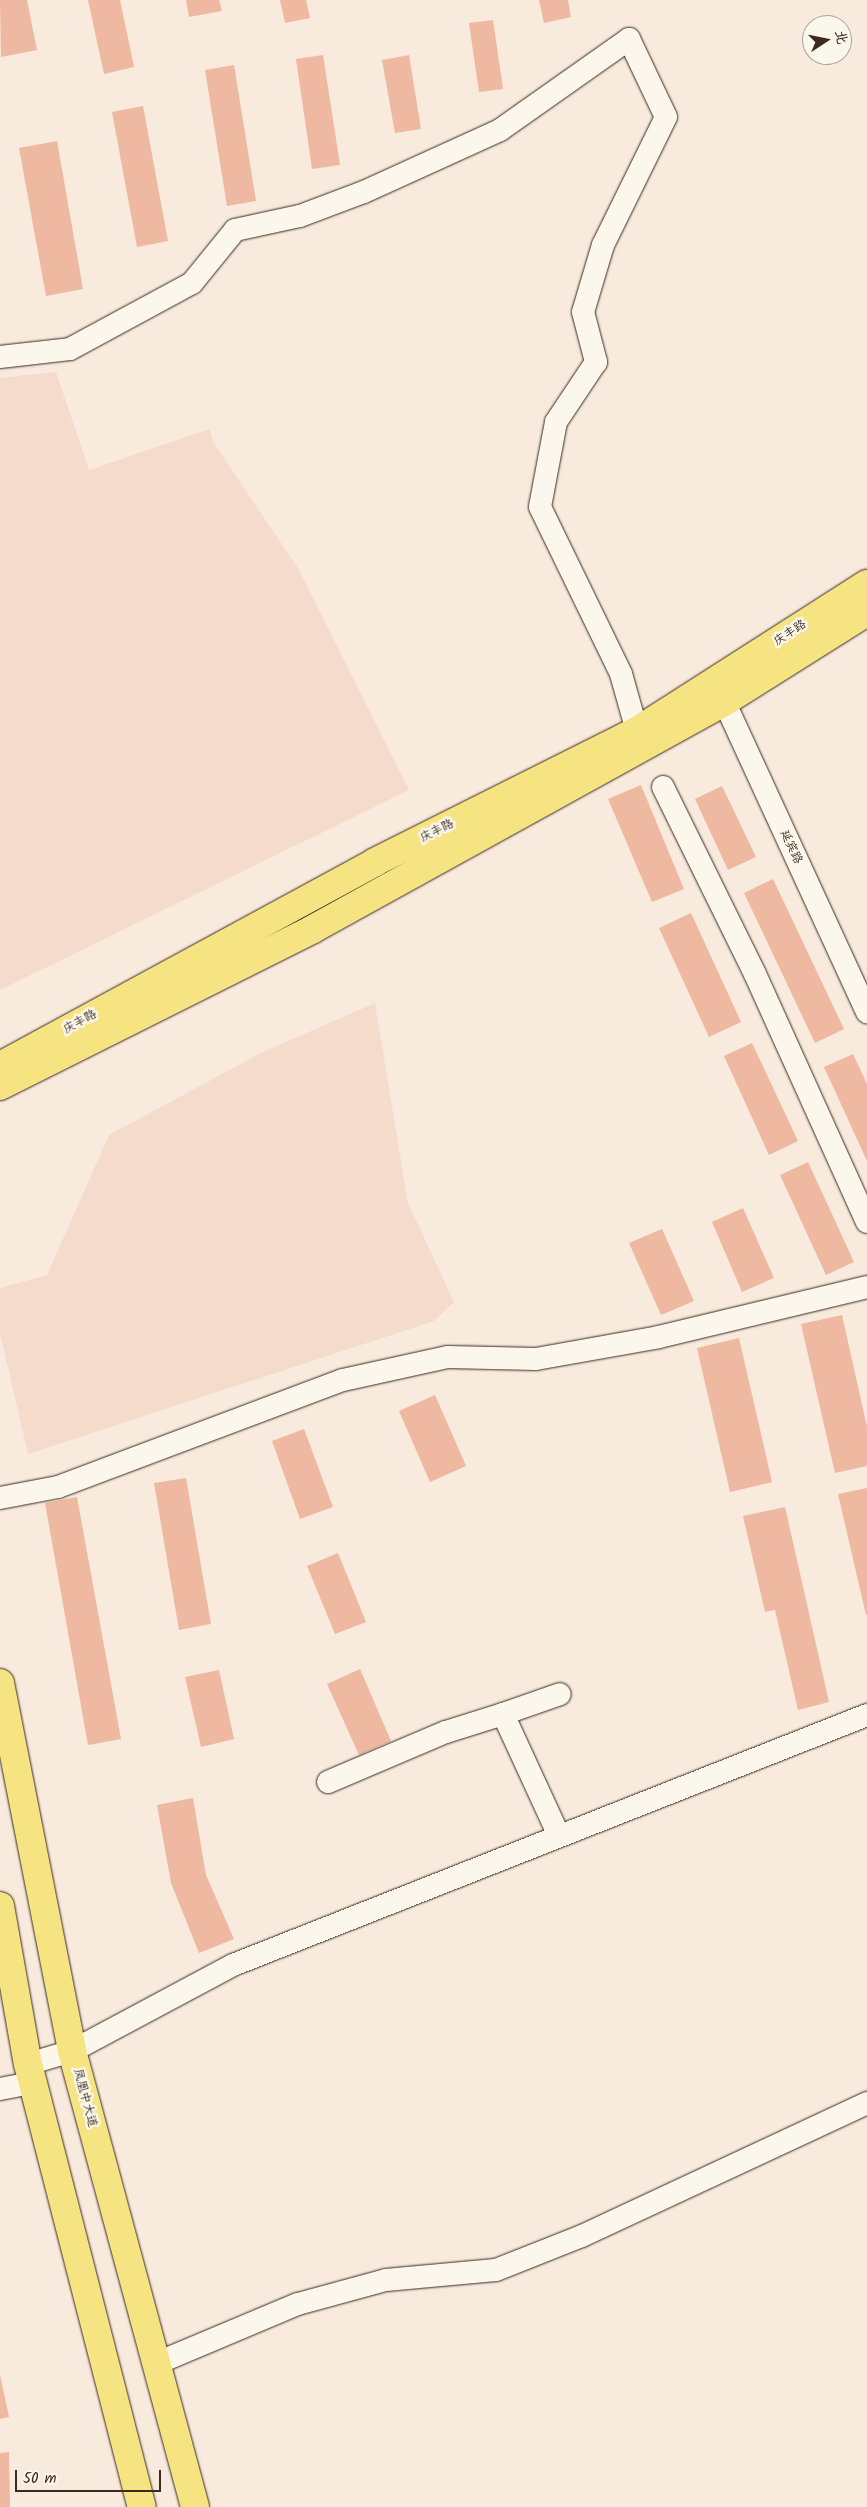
<!DOCTYPE html>
<html>
<head>
<meta charset="utf-8">
<style>
	body { margin:0 }
	#map { position:relative; width:867px; height:2507px; overflow:hidden; background:#f8eadd; font-family:Kalam,"LXGW WenKai TC",sans-serif }
	div>[style] { position:absolute }
	.built>* { inset:0; background:#f5dbcb }
	.building>* { inset:0; background:#eeb8a1 }
	.roads { filter:drop-shadow(0 0 1px #3b2a1e) drop-shadow(0 0 1px #3b2a1e) }
	.minor>* { height:22px; margin:-11px; padding:0 11px; transform-origin:11px; border-radius:11px; background:#fbf7ec }
	.major>* { height:28px; margin:-14px; padding:0 14px; transform-origin:14px; border-radius:14px; background:#f6e381 }
	span { translate:-50% -50%; white-space:nowrap; text-align:center; line-height:1.15; -webkit-text-stroke:5px #fbf7ec; paint-order:stroke }
	.street-label { font-size:12px; color:#3b2a1e }
	.north { position:absolute; left:802px; top:15px; width:50px; height:50px; box-sizing:border-box; background:#fbf7ec; border:1px solid #aea59a; border-radius:50%; rotate:79deg; font-size:14px; font-weight:700; line-height:20px; text-align:center; color:#3b2a1e }
	.north::after { content:''; display:block; margin:auto; width:18px; height:22px; background:#3b2a1e; clip-path:polygon(50% 0,100% 100%,50% 72%,0 100%) }
	.scale { position:absolute; left:15px; top:2470px; width:146px; height:22px; box-sizing:border-box; border:2px solid #3b2a1e; border-top:0; padding-left:6px; font-size:15px; line-height:18px; white-space:nowrap; color:#3b2a1e; -webkit-text-stroke:4px #fbf7ec; paint-order:stroke }
</style>
</head>
<body>
<div id="map">
	<div class="built">
		<div style="clip-path:polygon(56px 372px,89px 470px,210px 429px,213px 442px,298px 568px,409px 790px,0 990px,0 378px)"></div>
		<div style="clip-path:polygon(375px 1003px,408px 1203px,454px 1302px,434px 1321px,28px 1454px,0 1333px,0 1288px,47px 1275px,109px 1135px,263px 1052px)"></div>
	</div>
	<div class="building">
		<div style="clip-path:polygon(0 0,27px 0,37px 50px,1px 57px)"></div>
		<div style="clip-path:polygon(88px 0,120px 0,134px 67px,104px 74px)"></div>
		<div style="clip-path:polygon(186px 0,219px 0,222px 11px,189px 17px)"></div>
		<div style="clip-path:polygon(280px 0,306px 0,310px 18px,285px 23px)"></div>
		<div style="clip-path:polygon(539px 0,568px 0,571px 17px,544px 23px)"></div>
		<div style="clip-path:polygon(493px 20px,503px 89px,479px 92px,469px 23px)"></div>
		<div style="clip-path:polygon(323px 55px,340px 165px,312px 169px,296px 59px)"></div>
		<div style="clip-path:polygon(409px 55px,421px 129px,395px 133px,382px 60px)"></div>
		<div style="clip-path:polygon(234px 65px,256px 201px,227px 206px,205px 70px)"></div>
		<div style="clip-path:polygon(143px 106px,168px 241px,137px 247px,112px 112px)"></div>
		<div style="clip-path:polygon(57px 141px,83px 289px,46px 296px,19px 148px)"></div>
		<div style="clip-path:polygon(641px 785px,684px 889px,652px 902px,608px 799px)"></div>
		<div style="clip-path:polygon(722px 786px,756px 857px,728px 870px,695px 799px)"></div>
		<div style="clip-path:polygon(773px 879px,844px 1029px,815px 1043px,744px 893px)"></div>
		<div style="clip-path:polygon(691px 913px,741px 1022px,709px 1037px,659px 928px)"></div>
		<div style="clip-path:polygon(752px 1043px,798px 1141px,769px 1155px,724px 1056px)"></div>
		<div style="clip-path:polygon(853px 1054px,867px 1084px,867px 1161px,824px 1067px)"></div>
		<div style="clip-path:polygon(808px 1162px,854px 1262px,826px 1275px,780px 1175px)"></div>
		<div style="clip-path:polygon(743px 1208px,774px 1278px,742px 1292px,712px 1222px)"></div>
		<div style="clip-path:polygon(662px 1229px,694px 1301px,661px 1315px,629px 1243px)"></div>
		<div style="clip-path:polygon(842px 1315px,867px 1427px,867px 1466px,835px 1473px,801px 1324px)"></div>
		<div style="clip-path:polygon(739px 1338px,772px 1482px,730px 1492px,697px 1348px)"></div>
		<div style="clip-path:polygon(435px 1395px,466px 1466px,430px 1482px,399px 1411px)"></div>
		<div style="clip-path:polygon(304px 1429px,333px 1507px,300px 1519px,272px 1441px)"></div>
		<div style="clip-path:polygon(186px 1478px,211px 1624px,179px 1630px,154px 1483px)"></div>
		<div style="clip-path:polygon(867px 1488px,867px 1615px,866px 1615px,838px 1494px)"></div>
		<div style="clip-path:polygon(77px 1497px,121px 1739px,88px 1745px,45px 1503px)"></div>
		<div style="clip-path:polygon(785px 1507px,829px 1702px,798px 1710px,775px 1610px,765px 1612px,743px 1516px)"></div>
		<div style="clip-path:polygon(338px 1553px,366px 1622px,335px 1634px,307px 1566px)"></div>
		<div style="clip-path:polygon(360px 1669px,391px 1741px,359px 1755px,327px 1684px)"></div>
		<div style="clip-path:polygon(219px 1670px,234px 1739px,201px 1747px,185px 1677px)"></div>
		<div style="clip-path:polygon(193px 1798px,206px 1875px,234px 1939px,199px 1953px,171px 1883px,157px 1805px)"></div>
		<div style="clip-path:polygon(0 2375px,9px 2417px,0 2419px)"></div>
		<div style="clip-path:polygon(9px 2452px,10px 2507px,0 2507px,0 2453px)"></div>
	</div>
	<div class="roads">
		<div class="minor">
			<div style="left:0;top:357px;width:70px;rotate:-6.5deg"></div>
			<div style="left:70px;top:349px;width:139px;rotate:-28.4deg"></div>
			<div style="left:192px;top:283px;width:68px;rotate:-50.9deg"></div>
			<div style="left:235px;top:230px;width:66px;rotate:-12.2deg"></div>
			<div style="left:300px;top:216px;width:68px;rotate:-20.6deg"></div>
			<div style="left:364px;top:192px;width:149px;rotate:-24.5deg"></div>
			<div style="left:500px;top:130px;width:158px;rotate:-35.2deg"></div>
			<div style="left:629px;top:39px;width:86px;rotate:64.6deg"></div>
			<div style="left:666px;top:117px;width:143px;rotate:116.2deg"></div>
			<div style="left:603px;top:245px;width:70px;rotate:106.6deg"></div>
			<div style="left:583px;top:312px;width:52px;rotate:75.4deg"></div>
			<div style="left:596px;top:362px;width:72px;rotate:123.7deg"></div>
			<div style="left:556px;top:422px;width:86px;rotate:100.7deg"></div>
			<div style="left:540px;top:507px;width:186px;rotate:64.1deg"></div>
			<div style="left:621px;top:674px;width:59px;rotate:74.3deg"></div>
			<div style="left:718px;top:688px;width:357px;rotate:65.3deg"></div>
			<div style="left:663px;top:787px;width:208px;rotate:63.8deg"></div>
			<div style="left:755px;top:974px;width:272px;rotate:65.7deg"></div>
			<div style="left:0;top:1498px;width:59px;rotate:-10.7deg"></div>
			<div style="left:58px;top:1487px;width:304px;rotate:-20.6deg"></div>
			<div style="left:343px;top:1380px;width:107px;rotate:-12.4deg"></div>
			<div style="left:448px;top:1357px;width:88px;rotate:1.3deg"></div>
			<div style="left:536px;top:1359px;width:125px;rotate:-10.1deg"></div>
			<div style="left:659px;top:1337px;width:214px;rotate:-13.5deg"></div>
			<div style="left:503px;top:1714px;width:60px;rotate:-19.3deg"></div>
			<div style="left:328px;top:1782px;width:128px;rotate:-23deg"></div>
			<div style="left:446px;top:1732px;width:60px;rotate:-17.5deg"></div>
			<div style="left:503px;top:1714px;width:134px;rotate:65.3deg"></div>
			<div style="left:28px;top:2064px;width:46px;rotate:-16.5deg"></div>
			<div style="left:72px;top:2051px;width:183px;rotate:-28.1deg"></div>
			<div style="left:233px;top:1965px;width:682px;rotate:-21.52deg"></div>
			<div style="left:0;top:2089px;width:33px;rotate:-11deg"></div>
			<div style="left:155px;top:2364px;width:155px;rotate:-22.8deg"></div>
			<div style="left:298px;top:2304px;width:91px;rotate:-15.3deg"></div>
			<div style="left:386px;top:2280px;width:110px;rotate:-5.2deg"></div>
			<div style="left:496px;top:2270px;width:92px;rotate:-21.6deg"></div>
			<div style="left:582px;top:2236px;width:315px;rotate:-25deg"></div>
		</div>
		<div class="major">
			<div style="left:0;top:1066px;width:427px;rotate:-28.5deg"></div>
			<div style="left:375px;top:862px;width:293px;rotate:-26.6deg"></div>
			<div style="left:637px;top:731px;width:273px;rotate:-32.6deg"></div>
			<div style="left:0;top:1086px;width:350px;rotate:-26.6deg"></div>
			<div style="left:313px;top:929px;width:470px;rotate:-28.9deg"></div>
			<div style="left:724px;top:702px;width:169px;rotate:-32.2deg"></div>
			<div style="left:0;top:1683px;width:375px;rotate:78.9deg"></div>
			<div style="left:72px;top:2051px;width:472px;rotate:74.9deg"></div>
			<div style="left:0;top:1906px;width:160px;rotate:80deg"></div>
			<div style="left:28px;top:2064px;width:457px;rotate:75.6deg"></div>
		</div>
	</div>
	<div class="street-label">
		<span style="left:790px;top:633px;rotate:-33deg">庆丰路</span>
		<span style="left:437px;top:831px;rotate:-27deg">庆丰路</span>
		<span style="left:791px;top:847px;rotate:65deg">延宾路</span>
		<span style="left:80px;top:1022px;rotate:-29deg">庆丰路</span>
		<span style="left:85px;top:2098px;rotate:75deg">凤凰中大道</span>
	</div>
	<div class="north">北</div>
	<div class="scale">50 m</div>
</div>
</body>
</html>
